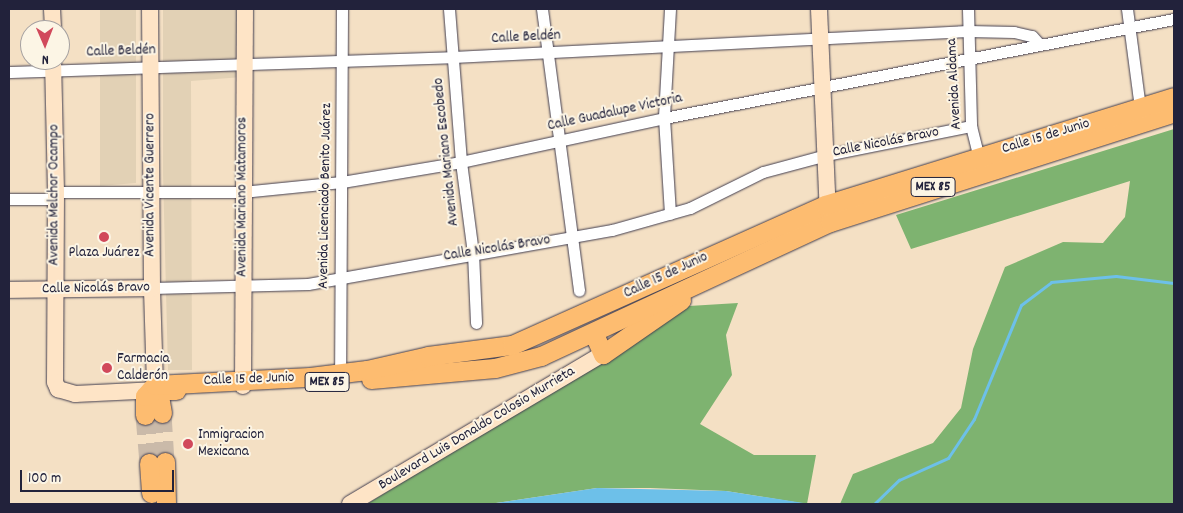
<!DOCTYPE html>
<html>
<head>
<meta charset="utf-8">
<style>
	body { margin:0 }
	#map { position:relative; width:1183px; height:513px; overflow:hidden; background:#f4e0c4; font-family:Dekko,sans-serif }
	div>[style] { position:absolute }
	.built>* { inset:0; background:#e2d1b5 }
	.forest>* { inset:0; background:#7eb370 }
	.water>* { inset:0; background:#6dc0e9 }
	.stream>* { height:3px; margin:-1.5px; padding:0 1.5px; transform-origin:1.5px; border-radius:1.5px; background:#6dc0e9 }
	.primary-tunnel>* { height:19px; margin-top:-9.5px; transform-origin:0; background:repeating-linear-gradient(90deg,#cabaa9 0 19px,transparent 0 28px) }
	.roads { filter:drop-shadow(0 0 1px #423e50) drop-shadow(0 0 1px #423e50) }
	.street>* { height:11px; margin:-5.5px; padding:0 5.5px; transform-origin:5.5px; border-radius:5.5px; background:#fff }
	.secondary>* { height:16px; margin:-8px; padding:0 8px; transform-origin:8px; border-radius:8px; background:#fee4c6 }
	.primary>* { height:19px; margin:-9.5px; padding:0 9.5px; transform-origin:9.5px; border-radius:9.5px; background:#fdbc70 }
	.dots>* { width:14px; height:14px; translate:-50% -50%; box-sizing:border-box; border:2px solid #fcf5e5; border-radius:50% }
	span { translate:-50% -50%; white-space:nowrap; text-align:center; line-height:1.15; -webkit-text-stroke:4px #fcf5e5; paint-order:stroke }
	.shield-label span { padding:1px 4px; background:#fcf5e5; border:1px solid; border-radius:4px; -webkit-text-stroke-width:0 }
	.shield-label { font-size:14px; color:#22223b; font-weight:700 }
	.street-label { font-size:15px; color:#22223b }
	.poi-label { font-size:15px; color:#22223b }
	.left { translate:0 -50%; text-align:left }
	.frame { position:absolute; inset:0; border:10px solid #22223b; pointer-events:none }
	.north { position:absolute; left:20px; top:20px; width:50px; height:50px; box-sizing:border-box; background:#fcf5e5; border:1px solid #a5a1a1; border-radius:50%; rotate:179deg; font-size:14px; font-weight:700; line-height:20px; text-align:center; color:#22223b }
	.north::after { content:''; display:block; margin:auto; width:18px; height:22px; background:#d1495b; clip-path:polygon(50% 0,100% 100%,50% 72%,0 100%) }
	.scale { position:absolute; left:20px; top:470px; width:154px; height:22px; box-sizing:border-box; border:2px solid #22223b; border-top:0; padding-left:6px; font-size:15px; line-height:18px; white-space:nowrap; color:#22223b; -webkit-text-stroke:4px #fcf5e5; paint-order:stroke }
</style>
</head>
<body>
<div id="map">
	<div class="built">
		<div style="clip-path:polygon(100px 9px,136px 9px,136px 183px,100px 186px)"></div>
		<div style="clip-path:polygon(163px 9px,242px 9px,242px 77px,191px 81px,192px 370px,168px 370px,163px 174px)"></div>
	</div>
	<div class="forest">
		<div style="clip-path:polygon(1174px 129px,1174px 504px,840px 504px,853px 474px,933px 443px,961px 408px,973px 349px,1005px 267px,1063px 242px,1103px 243px,1125px 217px,1130px 181px,911px 249px,896px 215px)"></div>
		<div style="clip-path:polygon(738px 303px,726px 335px,732px 375px,700px 424px,754px 455px,816px 455px,807px 504px,726px 491px,650px 488px,597px 488px,489px 504px,367px 504px,689px 306px)"></div>
	</div>
	<div class="water">
		<div style="clip-path:polygon(597px 488px,726px 491px,810px 504px,489px 504px)"></div>
	</div>
	<div class="stream">
		<div style="left:874px;top:504px;width:35px;rotate:-44deg"></div>
		<div style="left:899px;top:480px;width:54px;rotate:-24.2deg"></div>
		<div style="left:948px;top:458px;width:47px;rotate:-56.3deg"></div>
		<div style="left:974px;top:419px;width:123px;rotate:-67.6deg"></div>
		<div style="left:1021px;top:305px;width:38px;rotate:-37deg"></div>
		<div style="left:1051px;top:282px;width:65px;rotate:-5.3deg"></div>
		<div style="left:1116px;top:276px;width:58px;rotate:6.9deg"></div>
	</div>
	<div class="primary-tunnel">
		<div style="left:162px;top:413px;width:49px;rotate:86.5deg"></div>
		<div style="left:145px;top:415px;width:48px;rotate:85.2deg"></div>
	</div>
	<div class="roads">
		<div class="street">
			<div style="left:342px;top:9px;width:364px;rotate:90.3deg"></div>
			<div style="left:340px;top:373px;width:6px;rotate:51deg"></div>
			<div style="left:449px;top:9px;width:153px;rotate:85.5deg"></div>
			<div style="left:461px;top:162px;width:92px;rotate:82.5deg"></div>
			<div style="left:473px;top:253px;width:70px;rotate:87.5deg"></div>
			<div style="left:542px;top:9px;width:284px;rotate:82.5deg"></div>
			<div style="left:670px;top:9px;width:109px;rotate:93.2deg"></div>
			<div style="left:664px;top:118px;width:96px;rotate:86.4deg"></div>
			<div style="left:968px;top:9px;width:117px;rotate:88.5deg"></div>
			<div style="left:971px;top:126px;width:32px;rotate:76deg"></div>
			<div style="left:1127px;top:9px;width:100px;rotate:82.5deg"></div>
			<div style="left:9px;top:72px;width:444px;rotate:-1.9deg"></div>
			<div style="left:453px;top:57px;width:516px;rotate:-2.89deg"></div>
			<div style="left:968px;top:31px;width:46px;rotate:1.2deg"></div>
			<div style="left:1014px;top:32px;width:18px;rotate:13deg"></div>
			<div style="left:1032px;top:36px;width:12px;rotate:48deg"></div>
			<div style="left:56px;top:192px;width:186px"></div>
			<div style="left:242px;top:192px;width:100px;rotate:-5.7deg"></div>
			<div style="left:342px;top:182px;width:121px;rotate:-9.5deg"></div>
			<div style="left:461px;top:162px;width:208px;rotate:-12.2deg"></div>
			<div style="left:664px;top:118px;width:520px;rotate:-10.99deg"></div>
			<div style="left:9px;top:199px;width:47px"></div>
			<div style="left:152px;top:288px;width:156px;rotate:-1.5deg"></div>
			<div style="left:308px;top:284px;width:309px;rotate:-10.1deg"></div>
			<div style="left:612px;top:230px;width:81px;rotate:-15.8deg"></div>
			<div style="left:690px;top:208px;width:81px;rotate:-26.3deg"></div>
			<div style="left:763px;top:172px;width:65px;rotate:-15.1deg"></div>
			<div style="left:826px;top:155px;width:148px;rotate:-11.3deg"></div>
		</div>
		<div class="secondary">
			<div style="left:52px;top:9px;width:21px;rotate:87deg"></div>
			<div style="left:819px;top:9px;width:207px;rotate:87.5deg"></div>
			<div style="left:53px;top:60px;width:132px;rotate:88.7deg"></div>
			<div style="left:56px;top:192px;width:190px;rotate:90.3deg"></div>
			<div style="left:55px;top:382px;width:8px;rotate:67deg"></div>
			<div style="left:58px;top:389px;width:18px;rotate:16deg"></div>
			<div style="left:75px;top:394px;width:83px;rotate:-2.8deg"></div>
			<div style="left:158px;top:390px;width:6px;rotate:-121deg"></div>
			<div style="left:155px;top:385px;width:97px;rotate:-91.8deg"></div>
			<div style="left:152px;top:288px;width:279px;rotate:-90.4deg"></div>
			<div style="left:9px;top:290px;width:143px;rotate:-0.8deg"></div>
			<div style="left:243px;top:386px;width:377px;rotate:-89.7deg"></div>
			<div style="left:350px;top:504px;width:294px;rotate:-30.7deg"></div>
		</div>
		<div class="primary">
			<div style="left:594px;top:334px;width:22px;rotate:66deg"></div>
			<div style="left:603px;top:354px;width:95px;rotate:-34.7deg"></div>
			<div style="left:371px;top:379px;width:124px;rotate:-5.1deg"></div>
			<div style="left:495px;top:368px;width:48px;rotate:-14.6deg"></div>
			<div style="left:541px;top:356px;width:319px;rotate:-24.9deg"></div>
			<div style="left:830px;top:222px;width:361px;rotate:-17.7deg"></div>
			<div style="left:162px;top:413px;width:23px;rotate:-100deg"></div>
			<div style="left:158px;top:390px;width:18px"></div>
			<div style="left:145px;top:415px;width:19px;rotate:-90deg"></div>
			<div style="left:145px;top:396px;width:15px;rotate:-48deg"></div>
			<div style="left:155px;top:385px;width:155px;rotate:-3deg"></div>
			<div style="left:310px;top:377px;width:57px;rotate:-7deg"></div>
			<div style="left:367px;top:370px;width:63px;rotate:-12.9deg"></div>
			<div style="left:428px;top:356px;width:85px;rotate:-7.5deg"></div>
			<div style="left:512px;top:345px;width:343px;rotate:-24.1deg"></div>
			<div style="left:825px;top:205px;width:365px;rotate:-17.2deg"></div>
			<div style="left:165px;top:462px;width:42px;rotate:88.6deg"></div>
			<div style="left:149px;top:463px;width:30px;rotate:86deg"></div>
		</div>
	</div>
	<div class="dots">
		<div style="left:104px;top:237px;background:#d1495b"></div>
		<div style="left:107px;top:368px;background:#d1495b"></div>
		<div style="left:188px;top:444px;background:#d1495b"></div>
	</div>
	<div class="shield-label">
		<span style="left:933px;top:187px">MEX 85</span>
		<span style="left:327px;top:382px">MEX 85</span>
	</div>
	<div class="street-label">
		<span style="left:526px;top:38px;rotate:-3deg">Calle Beldén</span>
		<span style="left:121px;top:52px;rotate:-2deg">Calle Beldén</span>
		<span style="left:955px;top:84px;rotate:-93deg">Avenida Aldama</span>
		<span style="left:615px;top:113px;rotate:-12deg">Calle Guadalupe Victoria</span>
		<span style="left:1046px;top:137px;rotate:-17deg">Calle 15 de Junio</span>
		<span style="left:886px;top:143px;rotate:-11deg">Calle Nicolás Bravo</span>
		<span style="left:447px;top:152px;rotate:-96deg">Avenida Mariano Escobedo</span>
		<span style="left:151px;top:185px;rotate:-90deg">Avenida Vicente Guerrero</span>
		<span style="left:55px;top:195px;rotate:-90deg">Avenida Melchor Ocampo</span>
		<span style="left:326px;top:196px;rotate:-89deg">Avenida Licenciado Benito Juárez</span>
		<span style="left:243px;top:197px;rotate:-90deg">Avenida Mariano Matamoros</span>
		<span style="left:497px;top:249px;rotate:-9deg">Calle Nicolás Bravo</span>
		<span style="left:666px;top:276px;rotate:-25deg">Calle 15 de Junio</span>
		<span style="left:96px;top:289px;rotate:-1deg">Calle Nicolás Bravo</span>
		<span style="left:249px;top:380px;rotate:-2deg">Calle 15 de Junio</span>
		<span style="left:477px;top:429px;rotate:-31deg">Boulevard Luis Donaldo Colosio Murrieta</span>
	</div>
	<div class="poi-label">
		<span style="left:104px;top:254px">Plaza Juárez</span>
		<span class="left" style="left:117px;top:368px">Farmacia<br>Calderón</span>
		<span class="left" style="left:198px;top:444px">Inmigracion<br>Mexicana</span>
	</div>
	<div class="frame"></div>
	<div class="north">N</div>
	<div class="scale">100 m</div>
</div>
</body>
</html>
